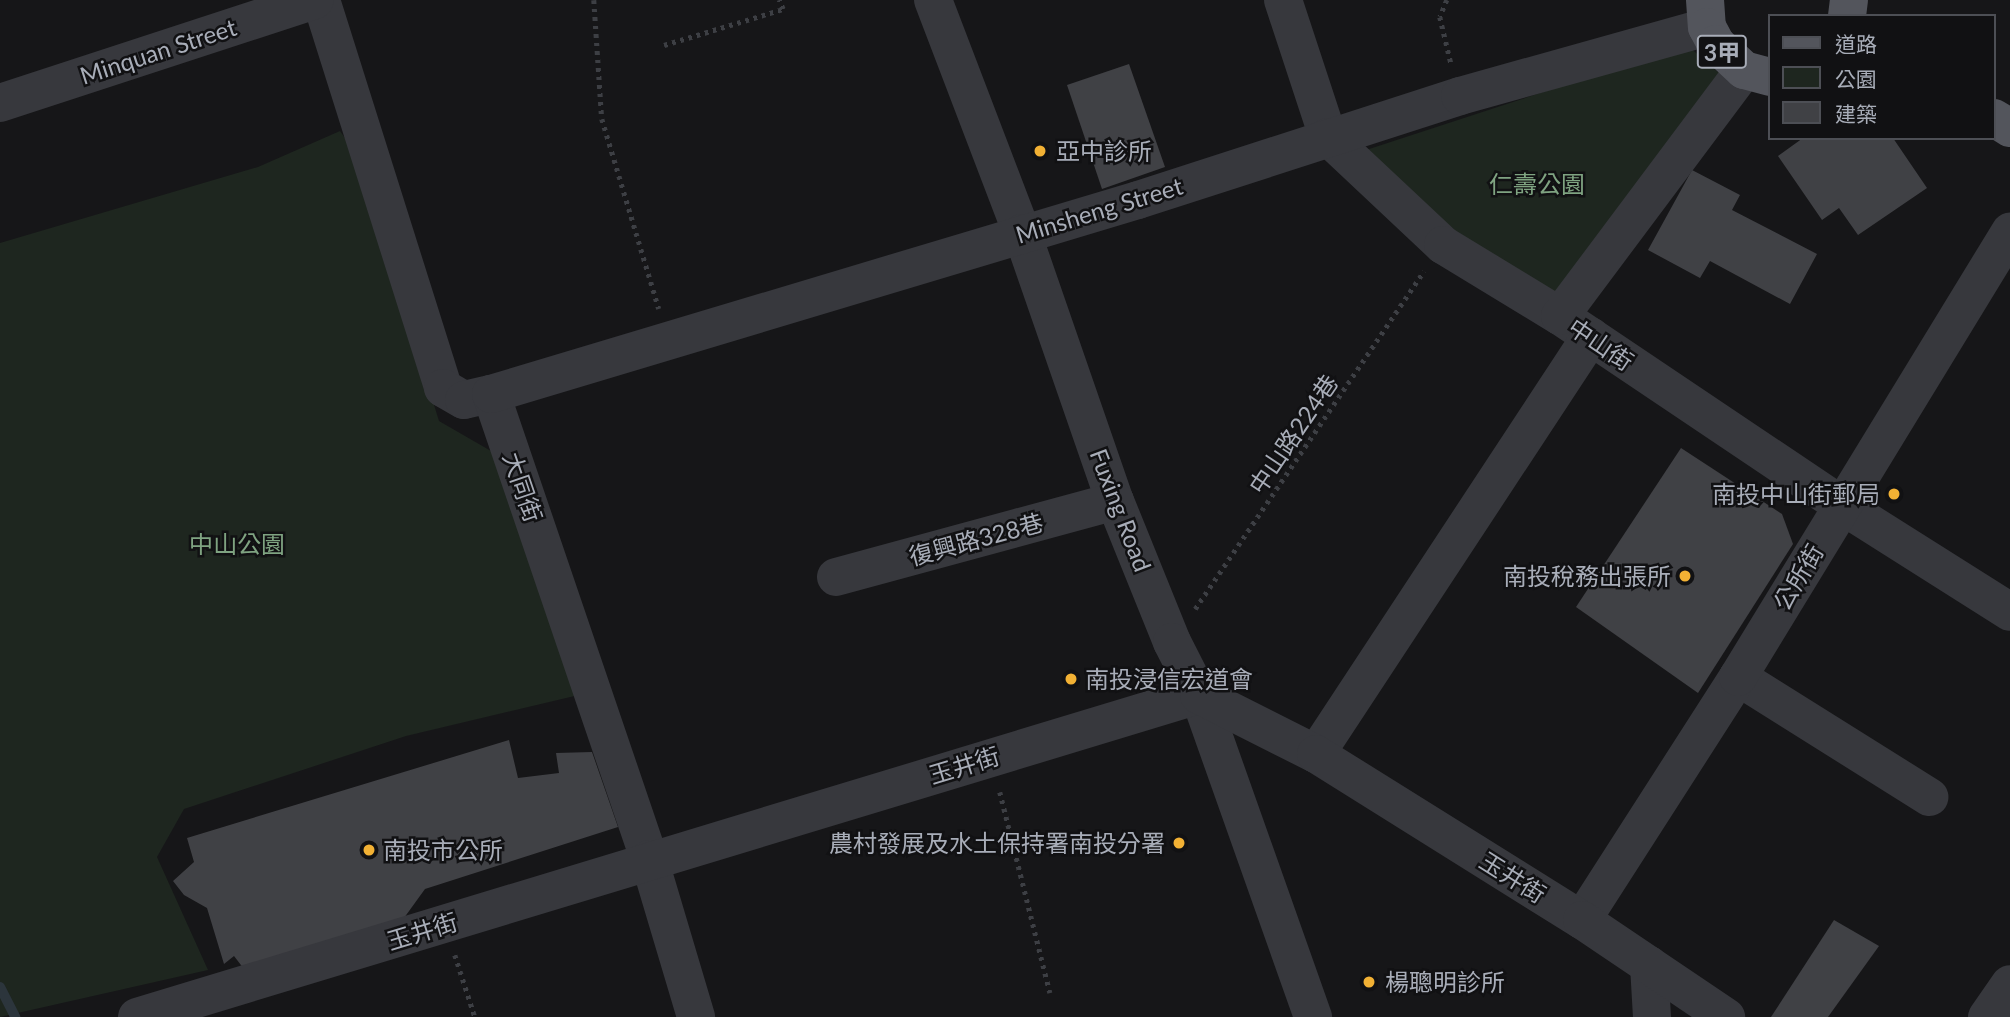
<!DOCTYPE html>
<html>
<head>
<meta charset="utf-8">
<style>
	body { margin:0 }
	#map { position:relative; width:2010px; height:1017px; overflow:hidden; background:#161618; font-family:Lato,"Noto Sans TC",sans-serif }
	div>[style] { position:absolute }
	.green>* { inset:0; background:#1e261f }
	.stream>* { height:10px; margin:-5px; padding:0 5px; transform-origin:5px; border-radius:5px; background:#2c353c }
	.building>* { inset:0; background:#404145 }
	.path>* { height:4.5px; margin-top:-2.25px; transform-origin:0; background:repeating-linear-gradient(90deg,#3d3f44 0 3.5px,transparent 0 8.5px) }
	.minor>* { height:38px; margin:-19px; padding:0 19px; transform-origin:19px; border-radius:19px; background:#37383d }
	.major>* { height:38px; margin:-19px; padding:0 19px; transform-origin:19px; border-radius:19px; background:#53555c }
	.dots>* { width:19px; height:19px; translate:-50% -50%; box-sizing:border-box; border:4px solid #111113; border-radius:50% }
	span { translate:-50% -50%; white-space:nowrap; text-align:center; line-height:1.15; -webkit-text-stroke:5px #111113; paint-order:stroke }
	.shield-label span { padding:2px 5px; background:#111113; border:2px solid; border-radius:5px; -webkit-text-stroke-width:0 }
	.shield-label { font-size:23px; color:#a8adb8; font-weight:700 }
	.street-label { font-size:24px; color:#a8adb8 }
	.poi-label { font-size:24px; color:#a8adb8 }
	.left { translate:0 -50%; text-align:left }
	.right { translate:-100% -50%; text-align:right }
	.park-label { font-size:24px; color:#7fa381 }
	.legend { position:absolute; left:1768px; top:14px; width:228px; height:126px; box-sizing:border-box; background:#111113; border:2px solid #4d4f55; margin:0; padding:9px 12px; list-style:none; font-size:21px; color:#a8adb8 }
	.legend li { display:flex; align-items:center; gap:14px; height:35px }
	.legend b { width:35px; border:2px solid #4d4f55 }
</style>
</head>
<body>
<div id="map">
	<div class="green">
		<div style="clip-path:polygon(1687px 45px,1719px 73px,1562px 299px,1473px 245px,1360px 152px)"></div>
		<div style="clip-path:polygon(340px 131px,357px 155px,439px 421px,491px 451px,583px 694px,406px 736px,184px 809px,157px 857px,208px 970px,0 1017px,0 243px,258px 167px)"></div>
	</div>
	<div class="stream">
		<div style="left:0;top:987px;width:34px;rotate:63deg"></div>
	</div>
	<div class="building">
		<div style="clip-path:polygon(1129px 64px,1165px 167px,1102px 189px,1067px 85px)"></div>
		<div style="clip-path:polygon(1803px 138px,1893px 138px,1927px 188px,1858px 235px,1839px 208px,1822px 220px,1778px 156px)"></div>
		<div style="clip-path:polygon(1692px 170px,1740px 195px,1732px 210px,1817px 254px,1790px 304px,1710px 261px,1700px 278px,1648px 250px)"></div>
		<div style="clip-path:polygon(1681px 448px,1782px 514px,1793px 544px,1698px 693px,1576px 607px)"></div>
		<div style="clip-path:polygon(509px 740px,518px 778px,559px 773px,556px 753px,592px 752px,618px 827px,425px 889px,404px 918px,244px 969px,234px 956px,224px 964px,207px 908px,184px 895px,173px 881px,194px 862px,187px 838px)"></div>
		<div style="clip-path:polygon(1834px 920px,1879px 946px,1828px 1017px,1771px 1017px)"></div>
	</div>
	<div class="path">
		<div style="left:594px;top:0;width:119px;rotate:86.2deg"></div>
		<div style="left:602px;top:119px;width:198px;rotate:73.3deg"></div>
		<div style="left:1447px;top:0;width:18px;rotate:112deg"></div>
		<div style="left:1440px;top:17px;width:47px;rotate:76.6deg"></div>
		<div style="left:664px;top:45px;width:124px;rotate:-16.8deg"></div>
		<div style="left:783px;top:9px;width:10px;rotate:-114deg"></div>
		<div style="left:1195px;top:609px;width:408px;rotate:-55.9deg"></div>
		<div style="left:1000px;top:792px;width:207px;rotate:76deg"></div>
		<div style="left:455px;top:955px;width:65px;rotate:72.1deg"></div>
	</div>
	<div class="minor">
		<div style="left:321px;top:0;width:407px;rotate:72.5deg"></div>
		<div style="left:443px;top:388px;width:24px;rotate:30deg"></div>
		<div style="left:464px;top:400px;width:28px;rotate:-13deg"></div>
		<div style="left:491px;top:394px;width:491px;rotate:71.2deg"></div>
		<div style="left:649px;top:859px;width:165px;rotate:73.4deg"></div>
		<div style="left:933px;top:0;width:249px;rotate:69.1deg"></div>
		<div style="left:1022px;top:233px;width:284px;rotate:70.9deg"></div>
		<div style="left:1115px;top:501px;width:152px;rotate:68deg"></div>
		<div style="left:1172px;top:642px;width:59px;rotate:63deg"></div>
		<div style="left:1199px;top:695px;width:342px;rotate:70.5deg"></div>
		<div style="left:1283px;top:0;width:144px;rotate:71.8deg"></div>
		<div style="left:1328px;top:137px;width:158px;rotate:43.2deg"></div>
		<div style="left:1443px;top:245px;width:137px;rotate:31.3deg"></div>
		<div style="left:1560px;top:316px;width:339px;rotate:33.9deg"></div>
		<div style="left:1841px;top:505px;width:200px;rotate:32.3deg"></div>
		<div style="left:0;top:103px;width:331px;rotate:-18.1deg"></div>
		<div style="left:1560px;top:316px;width:307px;rotate:-53.2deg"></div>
		<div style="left:491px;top:394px;width:675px;rotate:-16.69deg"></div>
		<div style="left:1138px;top:200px;width:338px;rotate:-17.9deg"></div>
		<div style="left:1460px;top:96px;width:256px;rotate:-15.6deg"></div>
		<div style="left:836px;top:577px;width:289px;rotate:-15.2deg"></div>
		<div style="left:1738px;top:677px;width:226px;rotate:32.1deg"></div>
		<div style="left:1316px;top:754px;width:500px;rotate:-56.66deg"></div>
		<div style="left:1582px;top:920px;width:289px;rotate:-57.3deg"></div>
		<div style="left:1738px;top:677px;width:522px;rotate:-58.57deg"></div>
		<div style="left:1649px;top:965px;width:52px;rotate:86.7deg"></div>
		<div style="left:137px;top:1017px;width:1110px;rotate:-16.87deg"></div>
		<div style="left:1199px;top:695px;width:131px;rotate:26.8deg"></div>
		<div style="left:1316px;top:754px;width:314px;rotate:32deg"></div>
		<div style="left:1582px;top:920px;width:174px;rotate:34deg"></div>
		<div style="left:1987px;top:1017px;width:40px;rotate:-55.1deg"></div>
	</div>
	<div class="major">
		<div style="left:1705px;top:0;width:27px;rotate:86deg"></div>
		<div style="left:1707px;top:27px;width:19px;rotate:62deg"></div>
		<div style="left:1716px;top:44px;width:38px;rotate:43deg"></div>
		<div style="left:1744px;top:70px;width:27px;rotate:15deg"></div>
		<div style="left:1847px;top:16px;width:16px;rotate:-83deg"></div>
		<div style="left:1994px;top:118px;width:19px;rotate:32deg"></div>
	</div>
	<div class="dots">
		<div style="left:1040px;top:151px;background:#f2b134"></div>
		<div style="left:1894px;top:494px;background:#f2b134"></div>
		<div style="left:1685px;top:576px;background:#f2b134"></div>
		<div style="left:1071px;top:679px;background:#f2b134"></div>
		<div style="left:1179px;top:843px;background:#f2b134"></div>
		<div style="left:369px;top:850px;background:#f2b134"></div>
		<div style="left:1369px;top:982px;background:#f2b134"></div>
	</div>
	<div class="shield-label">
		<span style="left:1722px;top:52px">3甲</span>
	</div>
	<div class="street-label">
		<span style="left:158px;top:51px;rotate:-18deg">Minquan Street</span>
		<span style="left:1099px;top:210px;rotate:-17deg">Minsheng Street</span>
		<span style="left:1601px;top:344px;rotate:34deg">中山街</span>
		<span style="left:1293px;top:434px;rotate:-56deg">中山路224巷</span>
		<span style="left:523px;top:487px;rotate:71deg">大同街</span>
		<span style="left:1121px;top:510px;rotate:69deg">Fuxing Road</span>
		<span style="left:976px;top:539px;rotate:-15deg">復興路328巷</span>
		<span style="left:1798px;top:577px;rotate:-59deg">公所街</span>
		<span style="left:964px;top:765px;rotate:-17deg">玉井街</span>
		<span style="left:1513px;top:877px;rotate:32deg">玉井街</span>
		<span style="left:422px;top:931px;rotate:-17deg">玉井街</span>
	</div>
	<div class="poi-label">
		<span class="left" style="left:1056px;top:151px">亞中診所</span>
		<span class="right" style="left:1880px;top:494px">南投中山街郵局</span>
		<span class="right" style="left:1671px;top:576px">南投稅務出張所</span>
		<span class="left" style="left:1085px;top:679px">南投浸信宏道會</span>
		<span class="right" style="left:1165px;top:843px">農村發展及水土保持署南投分署</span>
		<span class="left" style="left:383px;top:850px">南投市公所</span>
		<span class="left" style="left:1385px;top:982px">楊聰明診所</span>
	</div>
	<div class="park-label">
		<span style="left:1537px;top:184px">仁壽公園</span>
		<span style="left:237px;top:544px">中山公園</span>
	</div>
	<ul class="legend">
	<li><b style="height:9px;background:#53555c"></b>道路</li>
	<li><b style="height:19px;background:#1e261f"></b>公園</li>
	<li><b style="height:19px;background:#404145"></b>建築</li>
	</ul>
</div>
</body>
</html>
